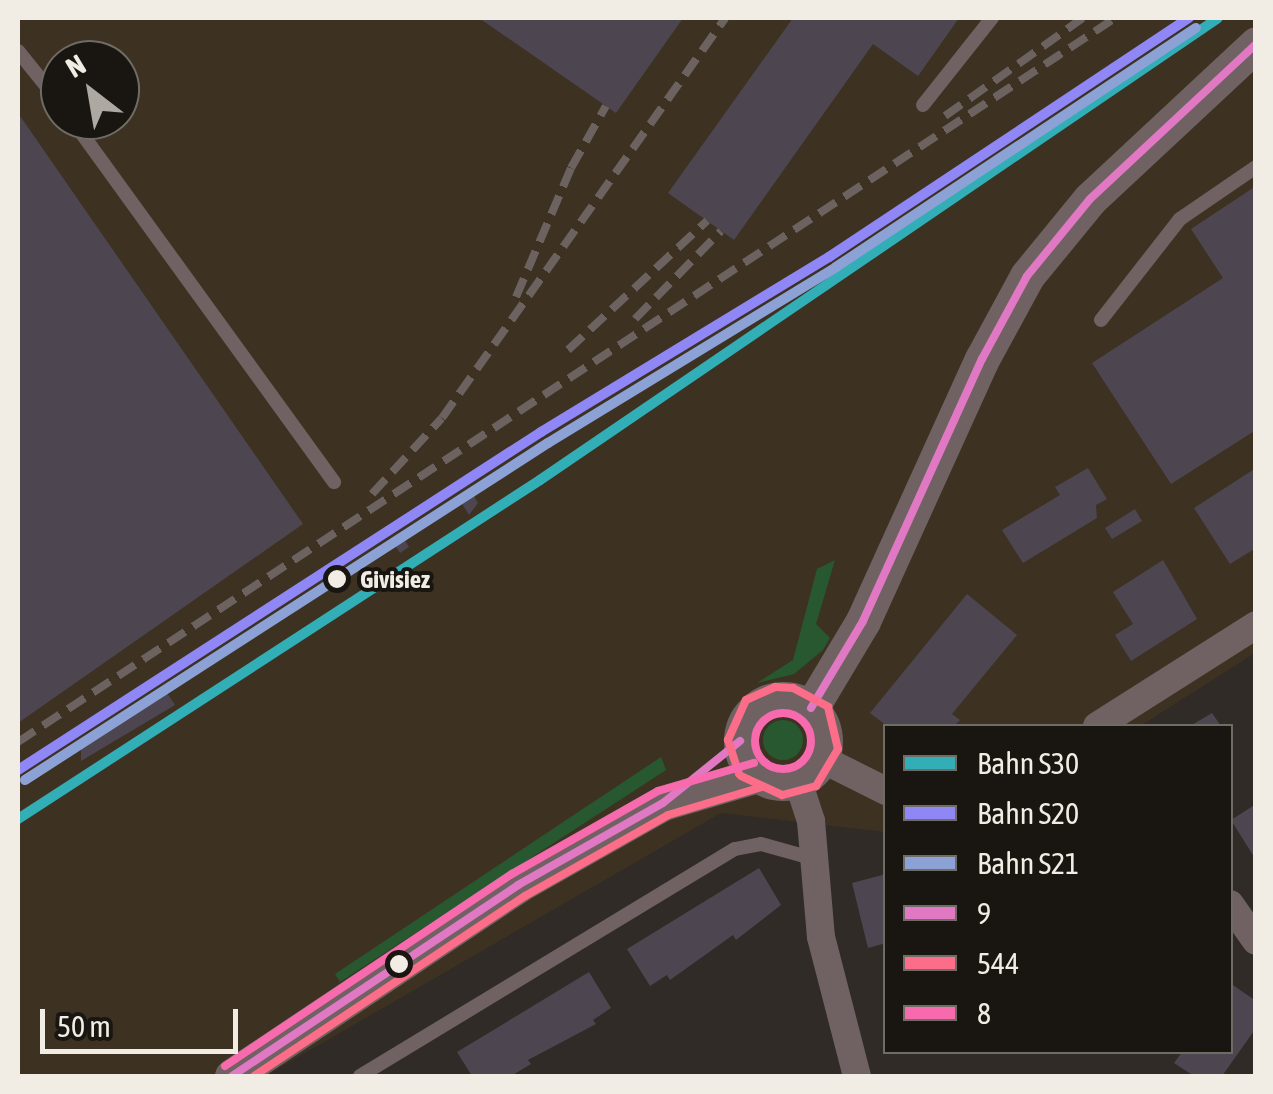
<!DOCTYPE html>
<html>
<head>
<meta charset="utf-8">
<style>
	body { margin:0 }
	#map { position:relative; width:1273px; height:1094px; overflow:hidden; background:#302b26; font-family:"Asap Condensed",sans-serif }
	div>[style] { position:absolute }
	.built>* { inset:0; background:#3d3222 }
	.green>* { inset:0; background:#285830 }
	.round { border-radius:50% }
	.building>* { inset:0; background:#4d4550 }
	.service>* { height:14px; margin:-7px; padding:0 7px; transform-origin:7px; border-radius:7px; background:#706262 }
	.minor>* { height:28px; margin:-14px; padding:0 14px; transform-origin:14px; border-radius:14px; background:#706262 }
	.tertiary>* { height:35px; margin:-17.5px; padding:0 17.5px; transform-origin:17.5px; border-radius:17.5px; background:#706262 }
	.tertiary>.ring { margin:-17.5px; padding:0; box-sizing:content-box; background:none; border:35px solid #706262; border-radius:50% }
	.rail>* { height:8px; margin-top:-4px; transform-origin:0; background:repeating-linear-gradient(90deg,#6c6361 0 20px,transparent 0 30px) }
	.bus-1>* { height:8px; margin:-4px; padding:0 4px; transform-origin:4px; border-radius:4px; background:#e078c4 }
	.bus-2>* { height:8px; margin:-4px; padding:0 4px; transform-origin:4px; border-radius:4px; background:#fb6d88 }
	.bus-3>* { height:8px; margin:-4px; padding:0 4px; transform-origin:4px; border-radius:4px; background:#f76aad }
	.bus-3>.ring { margin:-4px; padding:0; box-sizing:content-box; background:none; border:8px solid #f76aad; border-radius:50% }
	.rail-1>* { height:10px; margin:-5px; padding:0 5px; transform-origin:5px; border-radius:5px; background:#32aeb6 }
	.rail-2>* { height:10px; margin:-5px; padding:0 5px; transform-origin:5px; border-radius:5px; background:#9087f7 }
	.rail-3>* { height:10px; margin:-5px; padding:0 5px; transform-origin:5px; border-radius:5px; background:#8ca2d6 }
	.dots>* { width:28px; height:28px; translate:-50% -50%; box-sizing:border-box; border:5px solid #191510; border-radius:50% }
	span { translate:-50% -50%; white-space:nowrap; text-align:center; line-height:1.15; -webkit-text-stroke:8px #191510; paint-order:stroke }
	.stop-label { font-size:25px; color:#f1ece4; font-weight:700 }
	.left { translate:0 -50%; text-align:left }
	.frame { position:absolute; inset:0; border:20px solid #f1ece4; pointer-events:none }
	.legend { position:absolute; left:883px; top:724px; width:350px; height:330px; box-sizing:border-box; background:#191510; border:2px solid #6f6b65; margin:0; padding:12px 18px; list-style:none; font-size:30px; color:#f1ece4 }
	.legend li { display:flex; align-items:center; gap:20px; height:50px }
	.legend b { width:50px; border:2px solid #6f6b65 }
	.north { position:absolute; left:40px; top:40px; width:100px; height:100px; box-sizing:border-box; background:#191510; border:2px solid #6f6b65; border-radius:50%; rotate:329deg; font-size:28px; font-weight:700; line-height:40px; text-align:center; color:#f1ece4 }
	.north::after { content:''; display:block; margin:auto; width:35px; height:45px; background:#ada8a2; clip-path:polygon(50% 0,100% 100%,50% 72%,0 100%) }
	.scale { position:absolute; left:40px; top:1009px; width:198px; height:45px; box-sizing:border-box; border:5px solid #f1ece4; border-top:0; padding-left:12px; font-size:30px; line-height:35px; white-space:nowrap; color:#f1ece4; -webkit-text-stroke:8px #191510; paint-order:stroke }
</style>
</head>
<body>
<div id="map">
	<div class="built">
		<div style="clip-path:polygon(evenodd,18px 18px,1255px 18px,1255px 653px,1140px 726px,886px 726px,885px 832px,721px 813px,265px 1076px,18px 1076px,18px 18px,60px 60px,120px 60px,120px 120px,60px 120px,60px 60px)"></div>
	</div>
	<div class="green">
		<div style="clip-path:polygon(835px 560px,816px 624px,830px 638px,823px 650px,794px 674px,757px 683px,793px 660px,817px 569px)"></div>
		<div class="round" style="left:763px;top:720px;width:40px;height:40px"></div>
		<div style="clip-path:polygon(661px 757px,666px 770px,340px 982px,335px 974px)"></div>
	</div>
	<div class="building">
		<div style="clip-path:polygon(479px 18px,683px 18px,616px 113px)"></div>
		<div style="clip-path:polygon(793px 18px,959px 18px,918px 76px,873px 44px,734px 240px,668px 193px)"></div>
		<div style="clip-path:polygon(18px 113px,303px 524px,18px 723px)"></div>
		<div style="clip-path:polygon(1256px 186px,1256px 430px,1171px 484px,1092px 363px,1223px 278px,1191px 229px)"></div>
		<div style="clip-path:polygon(1088px 468px,1107px 499px,1096px 505px,1097px 518px,1023px 563px,1002px 530px,1060px 495px,1055px 487px)"></div>
		<div style="clip-path:polygon(1256px 468px,1256px 548px,1230px 564px,1194px 508px)"></div>
		<div style="clip-path:polygon(473px 494px,478px 503px,469px 515px,461px 502px)"></div>
		<div style="clip-path:polygon(1135px 509px,1142px 521px,1112px 539px,1105px 528px)"></div>
		<div style="clip-path:polygon(404px 539px,409px 547px,400px 553px,394px 544px)"></div>
		<div style="clip-path:polygon(1163px 560px,1197px 619px,1131px 661px,1115px 635px,1133px 624px,1113px 592px)"></div>
		<div style="clip-path:polygon(967px 594px,1017px 635px,952px 714px,960px 720px,954px 726px,887px 726px,870px 713px)"></div>
		<div style="clip-path:polygon(164px 688px,175px 705px,81px 761px,81px 742px)"></div>
		<div style="clip-path:polygon(1212px 713px,1221px 726px,1190px 726px)"></div>
		<div style="clip-path:polygon(1256px 804px,1256px 860px,1231px 820px)"></div>
		<div style="clip-path:polygon(759px 868px,781px 905px,736px 940px,733px 935px,670px 980px,667px 975px,650px 986px,627px 949px)"></div>
		<div style="clip-path:polygon(886px 874px,886px 943px,868px 948px,852px 883px)"></div>
		<div style="clip-path:polygon(589px 972px,611px 1008px,593px 1020px,596px 1024px,528px 1060px,531px 1064px,511px 1076px,472px 1076px,457px 1052px)"></div>
		<div style="clip-path:polygon(1230px 983px,1256px 1001px,1256px 1028px,1222px 1076px,1194px 1076px,1174px 1063px,1182px 1052px,1230px 1052px)"></div>
	</div>
	<div class="service">
		<div style="left:18px;top:51px;width:67px;rotate:51.1deg"></div>
		<div style="left:923px;top:105px;width:111px;rotate:-51.6deg"></div>
		<div style="left:72px;top:120px;width:447px;rotate:54.1deg"></div>
		<div style="left:1101px;top:320px;width:128px;rotate:-52deg"></div>
		<div style="left:1180px;top:219px;width:92px;rotate:-34.4deg"></div>
		<div style="left:360px;top:1076px;width:438px;rotate:-31.2deg"></div>
		<div style="left:735px;top:849px;width:26px;rotate:-11deg"></div>
		<div style="left:761px;top:844px;width:56px;rotate:15.5deg"></div>
	</div>
	<div class="minor">
		<div style="left:1097px;top:726px;width:188px;rotate:-32.4deg"></div>
		<div style="left:822px;top:759px;width:72px;rotate:26.6deg"></div>
		<div style="left:798px;top:781px;width:42px;rotate:72deg"></div>
		<div style="left:811px;top:821px;width:116px;rotate:85.1deg"></div>
		<div style="left:821px;top:937px;width:144px;rotate:75.5deg"></div>
		<div style="left:1230px;top:904px;width:45px;rotate:54.9deg"></div>
	</div>
	<div class="tertiary">
		<div class="ring" style="left:741px;top:699px;width:49px;height:49px"></div>
		<div style="left:811px;top:708px;width:101px;rotate:-59.1deg"></div>
		<div style="left:863px;top:621px;width:288px;rotate:-65.6deg"></div>
		<div style="left:982px;top:359px;width:94px;rotate:-61.5deg"></div>
		<div style="left:1027px;top:276px;width:99px;rotate:-50.7deg"></div>
		<div style="left:1090px;top:199px;width:227px;rotate:-43deg"></div>
		<div style="left:232px;top:1076px;width:344px;rotate:-33.7deg"></div>
		<div style="left:518px;top:885px;width:167px;rotate:-29.5deg"></div>
		<div style="left:663px;top:803px;width:99px;rotate:-16.4deg"></div>
	</div>
	<div class="rail">
		<div style="left:945px;top:116px;width:169px;rotate:-35.4deg"></div>
		<div style="left:516px;top:297px;width:140px;rotate:-66.9deg"></div>
		<div style="left:571px;top:168px;width:71px;rotate:-60.6deg"></div>
		<div style="left:635px;top:319px;width:123px;rotate:-45.7deg"></div>
		<div style="left:568px;top:350px;width:190px;rotate:-42.9deg"></div>
		<div style="left:372px;top:494px;width:103px;rotate:-47.4deg"></div>
		<div style="left:442px;top:418px;width:490px;rotate:-54.7deg"></div>
		<div style="left:18px;top:742px;width:1314px;rotate:-33.42deg"></div>
	</div>
	<div class="bus-1">
		<div style="left:811px;top:708px;width:101px;rotate:-59.1deg"></div>
		<div style="left:863px;top:621px;width:288px;rotate:-65.6deg"></div>
		<div style="left:982px;top:359px;width:94px;rotate:-61.5deg"></div>
		<div style="left:1027px;top:276px;width:99px;rotate:-50.7deg"></div>
		<div style="left:1090px;top:199px;width:227px;rotate:-43deg"></div>
		<div style="left:232px;top:1076px;width:344px;rotate:-33.7deg"></div>
		<div style="left:518px;top:885px;width:167px;rotate:-29.5deg"></div>
		<div style="left:663px;top:803px;width:99px;rotate:-38.8deg"></div>
	</div>
	<div class="bus-2">
		<div style="left:739px;top:774px;width:36px;rotate:-108deg"></div>
		<div style="left:728px;top:740px;width:44px;rotate:-65.8deg"></div>
		<div style="left:746px;top:700px;width:32px;rotate:-24deg"></div>
		<div style="left:775px;top:687px;width:18px;rotate:3deg"></div>
		<div style="left:793px;top:688px;width:40px;rotate:28deg"></div>
		<div style="left:828px;top:707px;width:43px;rotate:76.6deg"></div>
		<div style="left:838px;top:749px;width:43px;rotate:120.7deg"></div>
		<div style="left:816px;top:786px;width:35px;rotate:165deg"></div>
		<div style="left:782px;top:795px;width:45px;rotate:-155.1deg"></div>
		<div style="left:254px;top:1076px;width:325px;rotate:-33.6deg"></div>
		<div style="left:525px;top:896px;width:164px;rotate:-29.5deg"></div>
		<div style="left:668px;top:815px;width:98px;rotate:-16.6deg"></div>
	</div>
	<div class="bus-3">
		<div class="ring" style="left:755px;top:713px;width:48px;height:48px"></div>
		<div style="left:225px;top:1066px;width:345px;rotate:-33.8deg"></div>
		<div style="left:512px;top:874px;width:168px;rotate:-29.6deg"></div>
		<div style="left:658px;top:791px;width:100px;rotate:-16.3deg"></div>
	</div>
	<div class="rail-1">
		<div style="left:18px;top:819px;width:622px;rotate:-33deg"></div>
		<div style="left:540px;top:480px;width:820px;rotate:-34.27deg"></div>
	</div>
	<div class="rail-2">
		<div style="left:18px;top:770px;width:623px;rotate:-32.87deg"></div>
		<div style="left:541px;top:432px;width:337px;rotate:-31.3deg"></div>
		<div style="left:829px;top:257px;width:432px;rotate:-33.6deg"></div>
	</div>
	<div class="rail-3">
		<div style="left:25px;top:780px;width:622px;rotate:-32.8deg"></div>
		<div style="left:548px;top:443px;width:338px;rotate:-31.4deg"></div>
		<div style="left:836px;top:267px;width:432px;rotate:-33.6deg"></div>
	</div>
	<div class="dots">
		<div style="left:337px;top:579px;background:#f1ece4"></div>
		<div style="left:399px;top:964px;background:#f1ece4"></div>
	</div>
	<div class="stop-label">
		<span class="left" style="left:360px;top:579px">Givisiez</span>
	</div>
	<div class="frame"></div>
	<ul class="legend">
	<li><b style="height:12px;background:#32aeb6"></b>Bahn S30</li>
	<li><b style="height:12px;background:#9087f7"></b>Bahn S20</li>
	<li><b style="height:12px;background:#8ca2d6"></b>Bahn S21</li>
	<li><b style="height:12px;background:#e078c4"></b>9</li>
	<li><b style="height:12px;background:#fb6d88"></b>544</li>
	<li><b style="height:12px;background:#f76aad"></b>8</li>
	</ul>
	<div class="north">N</div>
	<div class="scale">50 m</div>
</div>
</body>
</html>
